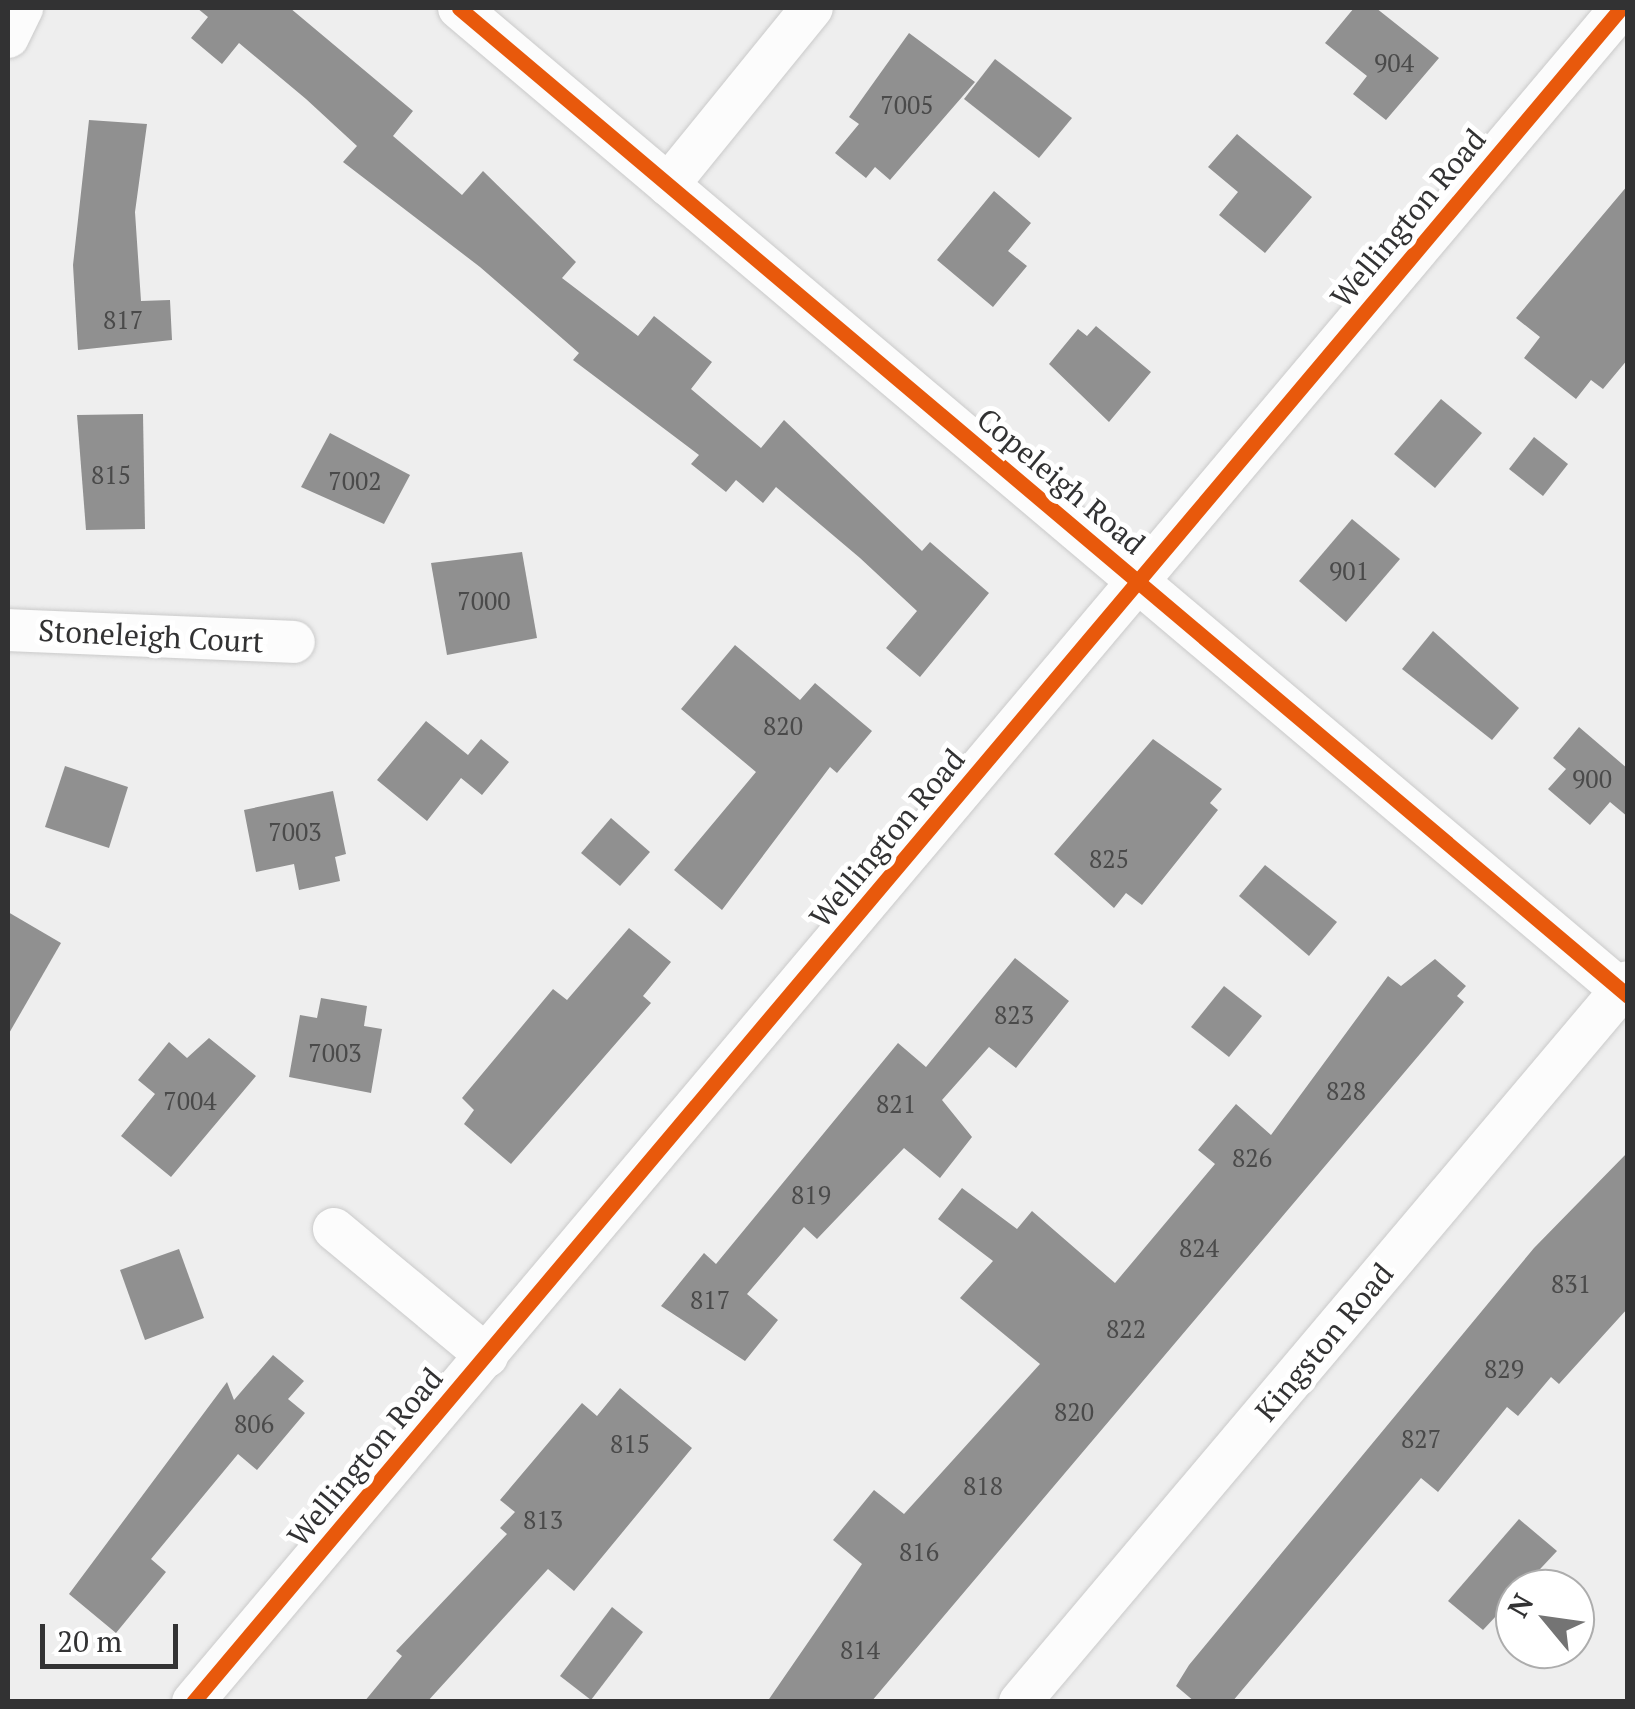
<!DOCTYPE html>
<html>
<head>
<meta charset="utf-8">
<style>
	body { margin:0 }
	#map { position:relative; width:1635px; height:1709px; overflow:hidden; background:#eee; font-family:"PT Serif",serif }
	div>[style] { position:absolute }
	.building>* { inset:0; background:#909090 }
	.roads { filter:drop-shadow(0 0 2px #cacaca) drop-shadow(0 0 2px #cacaca) }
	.street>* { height:42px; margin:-21px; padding:0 21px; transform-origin:21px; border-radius:21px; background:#fcfcfc }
	.cycleway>* { height:15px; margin:-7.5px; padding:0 7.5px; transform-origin:7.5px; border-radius:7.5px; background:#e8590c }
	span { translate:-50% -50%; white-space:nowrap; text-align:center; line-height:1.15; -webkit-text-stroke:10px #fff; paint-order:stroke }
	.number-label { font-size:25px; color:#4a4a4a }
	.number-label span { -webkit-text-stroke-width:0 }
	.street-label { font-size:30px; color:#323233 }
	.frame { position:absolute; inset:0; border:10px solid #323233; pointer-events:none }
	.north { position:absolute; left:1495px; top:1569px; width:100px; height:100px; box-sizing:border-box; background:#fff; border:2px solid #adadad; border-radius:50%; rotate:299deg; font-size:28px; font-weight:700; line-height:40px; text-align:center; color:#323233 }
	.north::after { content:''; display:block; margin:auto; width:35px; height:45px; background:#747474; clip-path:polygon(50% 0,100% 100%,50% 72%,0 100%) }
	.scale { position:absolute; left:40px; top:1624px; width:138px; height:45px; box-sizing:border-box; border:5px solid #323233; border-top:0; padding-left:12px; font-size:30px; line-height:35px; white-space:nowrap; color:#323233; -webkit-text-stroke:8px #fff; paint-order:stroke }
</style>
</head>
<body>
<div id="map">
	<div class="building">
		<div style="clip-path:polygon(197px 8px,290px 8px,413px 111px,393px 136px,462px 195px,483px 171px,576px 262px,562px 278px,638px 336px,654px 316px,712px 362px,691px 389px,761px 448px,784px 420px,922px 551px,930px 542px,989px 593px,920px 677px,886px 648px,917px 611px,860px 558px,776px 487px,763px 503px,736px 480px,726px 492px,691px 464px,699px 455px,573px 360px,579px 353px,480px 267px,343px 162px,357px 146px,306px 99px,239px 43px,222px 64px,191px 38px,208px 17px)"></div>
		<div style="clip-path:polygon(1354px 8px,1376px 8px,1439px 58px,1386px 120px,1353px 94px,1367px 76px,1325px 43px)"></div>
		<div style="clip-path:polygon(909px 33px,975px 82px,890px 180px,875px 167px,866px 178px,835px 153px,859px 124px,849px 117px)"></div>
		<div style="clip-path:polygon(995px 59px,1072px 118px,1039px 158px,964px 99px)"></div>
		<div style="clip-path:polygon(89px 120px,147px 124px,135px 212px,141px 301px,170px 300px,172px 340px,78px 350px,73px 265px)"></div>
		<div style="clip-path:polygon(1237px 134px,1312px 197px,1265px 253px,1219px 215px,1238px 192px,1208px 167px)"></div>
		<div style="clip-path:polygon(1628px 185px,1628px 359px,1603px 389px,1591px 380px,1576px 399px,1524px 358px,1540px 337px,1516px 318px)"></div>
		<div style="clip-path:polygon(994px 191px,1031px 223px,1008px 251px,1027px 266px,993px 307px,937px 260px)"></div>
		<div style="clip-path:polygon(1096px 326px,1151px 372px,1109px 422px,1049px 364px,1078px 329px,1087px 336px)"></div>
		<div style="clip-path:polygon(1441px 399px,1482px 433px,1435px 488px,1394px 454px)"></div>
		<div style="clip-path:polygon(143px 414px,145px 529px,86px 530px,77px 415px)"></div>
		<div style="clip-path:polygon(330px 433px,410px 475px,384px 524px,301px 487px)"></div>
		<div style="clip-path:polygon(1534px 437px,1568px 464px,1543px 496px,1509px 469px)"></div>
		<div style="clip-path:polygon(1352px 519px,1400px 559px,1346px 622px,1299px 581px)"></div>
		<div style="clip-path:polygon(522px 552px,537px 638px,447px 655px,431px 563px)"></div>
		<div style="clip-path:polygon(1433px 631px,1519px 708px,1492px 740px,1402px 669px)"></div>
		<div style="clip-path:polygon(735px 645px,800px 700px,815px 683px,872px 731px,837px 773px,830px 767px,722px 910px,674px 870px,756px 772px,681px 709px)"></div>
		<div style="clip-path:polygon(426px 721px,468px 755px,481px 739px,509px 762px,482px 795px,461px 778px,427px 821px,377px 780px)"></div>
		<div style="clip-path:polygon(1579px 727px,1628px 769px,1628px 817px,1610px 802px,1590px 825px,1548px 789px,1566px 769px,1553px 758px)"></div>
		<div style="clip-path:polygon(1153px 739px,1222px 789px,1210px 803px,1218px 810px,1142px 905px,1126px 893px,1114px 908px,1054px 854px)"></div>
		<div style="clip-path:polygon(65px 766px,128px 787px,109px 848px,45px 827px)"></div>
		<div style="clip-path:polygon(333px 791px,346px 854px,335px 857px,340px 881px,299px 890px,294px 864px,256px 872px,244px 810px)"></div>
		<div style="clip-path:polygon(611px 818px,650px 852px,620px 886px,581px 853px)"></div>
		<div style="clip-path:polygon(1265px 865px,1337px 922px,1309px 956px,1239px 896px)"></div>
		<div style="clip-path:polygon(8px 912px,61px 943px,8px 1035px)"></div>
		<div style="clip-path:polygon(629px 928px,671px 962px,643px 996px,651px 1003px,511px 1164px,464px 1124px,474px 1110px,462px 1098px,553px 989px,567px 1000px)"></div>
		<div style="clip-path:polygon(1015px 958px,1069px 1001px,1016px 1068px,989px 1047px,942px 1100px,972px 1137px,940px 1178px,904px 1148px,817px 1239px,804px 1227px,747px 1294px,778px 1320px,745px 1361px,661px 1306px,704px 1253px,716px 1264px,898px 1043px,926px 1067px)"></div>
		<div style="clip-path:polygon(1435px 959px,1466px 986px,1457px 996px,1464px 1002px,871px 1702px,767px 1702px,862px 1564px,833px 1540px,874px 1490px,904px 1514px,1040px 1364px,960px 1298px,993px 1261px,938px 1219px,962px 1188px,1017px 1229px,1032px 1211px,1115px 1283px,1215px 1164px,1198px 1150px,1236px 1104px,1271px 1135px,1388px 976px,1401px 986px)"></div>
		<div style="clip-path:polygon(1224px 986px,1262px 1016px,1229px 1057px,1191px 1027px)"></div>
		<div style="clip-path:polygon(321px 998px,367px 1006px,364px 1026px,382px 1029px,371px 1093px,289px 1077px,300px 1015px,317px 1018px)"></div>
		<div style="clip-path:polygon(209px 1038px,256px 1076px,171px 1177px,121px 1136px,155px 1094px,138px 1080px,169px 1042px,187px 1058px)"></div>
		<div style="clip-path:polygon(1628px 1152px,1628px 1308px,1559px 1384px,1551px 1377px,1518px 1416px,1507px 1407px,1438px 1492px,1421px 1478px,1232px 1702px,1195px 1702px,1176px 1686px,1189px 1665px,1534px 1248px)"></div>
		<div style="clip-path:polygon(179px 1249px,204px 1318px,145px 1340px,120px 1270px)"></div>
		<div style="clip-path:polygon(273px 1355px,304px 1381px,288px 1399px,305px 1413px,257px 1470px,238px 1454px,151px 1559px,166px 1572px,116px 1633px,69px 1594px,227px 1382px,234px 1400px)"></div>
		<div style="clip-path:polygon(620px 1388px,692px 1448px,574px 1591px,548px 1569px,427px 1702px,364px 1702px,402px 1656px,396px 1651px,507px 1534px,500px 1528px,515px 1512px,500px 1500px,582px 1403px,597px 1416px)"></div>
		<div style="clip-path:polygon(1519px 1519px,1557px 1551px,1483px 1630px,1448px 1601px)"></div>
		<div style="clip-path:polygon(612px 1607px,643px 1632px,591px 1700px,560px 1676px)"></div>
	</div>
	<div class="roads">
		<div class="street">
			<div style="left:459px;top:8px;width:1531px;rotate:40.2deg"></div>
			<div style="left:8px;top:37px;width:32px;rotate:-64deg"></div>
			<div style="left:668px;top:185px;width:228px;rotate:-50.9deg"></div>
			<div style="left:8px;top:630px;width:286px;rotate:2.4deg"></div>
			<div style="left:334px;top:1229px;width:199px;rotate:39.7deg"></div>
			<div style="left:193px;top:1702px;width:2216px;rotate:-49.87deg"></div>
			<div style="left:1020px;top:1702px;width:942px;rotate:-49.82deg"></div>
		</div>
	</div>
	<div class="cycleway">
		<div style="left:459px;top:8px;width:1531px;rotate:40.2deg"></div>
		<div style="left:193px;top:1702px;width:2216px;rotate:-49.87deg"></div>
	</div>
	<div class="number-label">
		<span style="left:1394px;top:63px">904</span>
		<span style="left:907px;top:105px">7005</span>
		<span style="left:123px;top:320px">817</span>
		<span style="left:111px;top:475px">815</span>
		<span style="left:355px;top:481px">7002</span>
		<span style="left:1349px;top:571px">901</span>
		<span style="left:484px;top:601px">7000</span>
		<span style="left:783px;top:726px">820</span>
		<span style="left:1592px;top:779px">900</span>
		<span style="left:295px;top:832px">7003</span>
		<span style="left:1109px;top:859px">825</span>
		<span style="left:1014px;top:1015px">823</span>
		<span style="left:335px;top:1053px">7003</span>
		<span style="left:1346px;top:1091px">828</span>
		<span style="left:190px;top:1101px">7004</span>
		<span style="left:896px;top:1104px">821</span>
		<span style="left:1252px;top:1158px">826</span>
		<span style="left:811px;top:1195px">819</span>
		<span style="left:1199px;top:1248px">824</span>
		<span style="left:1571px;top:1284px">831</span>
		<span style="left:710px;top:1300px">817</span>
		<span style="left:1126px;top:1329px">822</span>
		<span style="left:1504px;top:1369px">829</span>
		<span style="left:1074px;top:1412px">820</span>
		<span style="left:254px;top:1424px">806</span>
		<span style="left:1421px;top:1439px">827</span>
		<span style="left:630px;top:1444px">815</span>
		<span style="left:983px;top:1486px">818</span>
		<span style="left:543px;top:1520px">813</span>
		<span style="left:919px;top:1552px">816</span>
		<span style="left:860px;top:1650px">814</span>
	</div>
	<div class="street-label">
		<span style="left:1408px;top:218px;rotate:-50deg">Wellington Road</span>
		<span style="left:1061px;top:481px;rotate:40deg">Copeleigh Road</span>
		<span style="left:151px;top:636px;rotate:3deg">Stoneleigh Court</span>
		<span style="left:887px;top:838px;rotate:-50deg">Wellington Road</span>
		<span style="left:1324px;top:1342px;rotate:-50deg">Kingston Road</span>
		<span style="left:365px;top:1457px;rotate:-50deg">Wellington Road</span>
	</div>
	<div class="frame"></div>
	<div class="north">N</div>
	<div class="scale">20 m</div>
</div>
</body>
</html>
